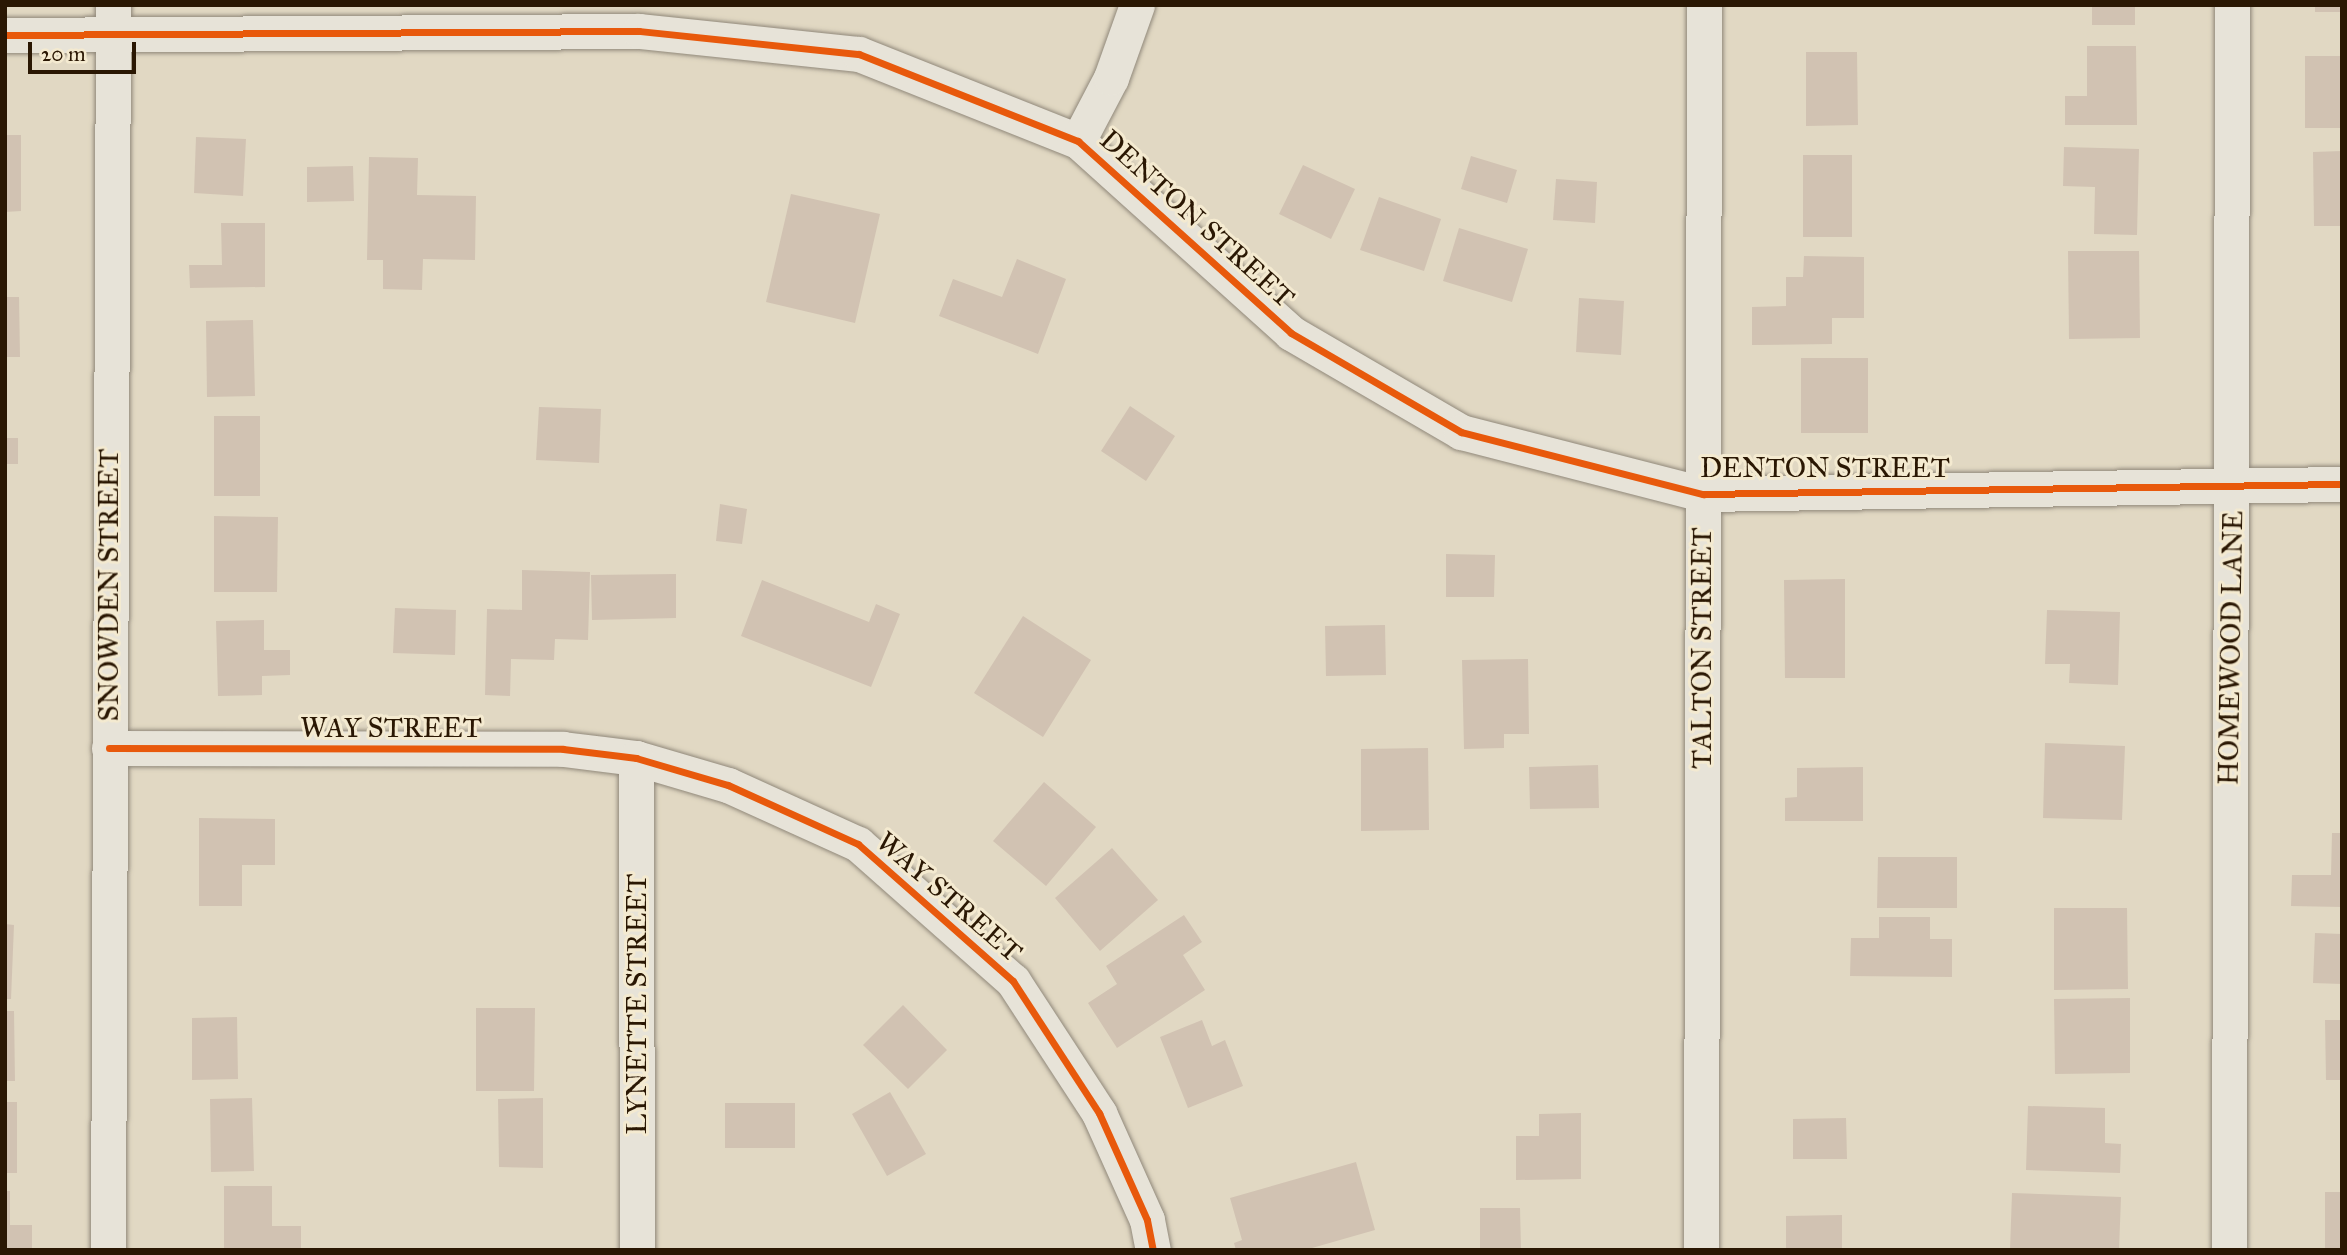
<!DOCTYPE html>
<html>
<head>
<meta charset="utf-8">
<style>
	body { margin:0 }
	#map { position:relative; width:2347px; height:1255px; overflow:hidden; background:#e1d8c3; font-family:"IM FELL Great Primer",serif }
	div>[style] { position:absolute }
	.building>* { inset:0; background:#d1c2b2 }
	.roads { filter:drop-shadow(0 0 2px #90887a) drop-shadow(0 0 2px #90887a) }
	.street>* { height:35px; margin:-17.5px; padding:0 17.5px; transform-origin:17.5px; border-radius:17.5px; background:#e7e3d8 }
	.cycleway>* { height:7px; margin:-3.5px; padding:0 3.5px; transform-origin:3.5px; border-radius:3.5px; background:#e8590c }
	span { translate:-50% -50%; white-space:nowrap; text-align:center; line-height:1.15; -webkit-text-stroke:6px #f4ead0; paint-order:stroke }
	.street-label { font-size:28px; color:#2a1703 }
	.frame { position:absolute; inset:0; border:7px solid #2a1703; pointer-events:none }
	.scale { position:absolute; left:28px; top:42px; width:108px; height:32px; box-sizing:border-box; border:4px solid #2a1703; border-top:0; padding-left:9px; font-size:21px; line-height:24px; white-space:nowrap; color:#2a1703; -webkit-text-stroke:5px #f4ead0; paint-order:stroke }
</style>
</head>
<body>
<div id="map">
	<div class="building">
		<div style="clip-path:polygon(2092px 5px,2135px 5px,2135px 25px,2092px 25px)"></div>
		<div style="clip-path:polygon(2315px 5px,2342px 5px,2342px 12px,2315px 12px)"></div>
		<div style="clip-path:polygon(2087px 46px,2136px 46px,2137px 125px,2065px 125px,2065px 96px,2087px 96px)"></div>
		<div style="clip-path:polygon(1806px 52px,1857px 52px,1858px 125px,1806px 126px)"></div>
		<div style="clip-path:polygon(2305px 56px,2342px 56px,2342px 128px,2305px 128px)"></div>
		<div style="clip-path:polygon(5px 135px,21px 135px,21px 211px,5px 212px)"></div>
		<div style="clip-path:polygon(196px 137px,246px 139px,243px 196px,194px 193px)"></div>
		<div style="clip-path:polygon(2064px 147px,2139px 149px,2137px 235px,2094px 234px,2095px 187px,2063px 186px)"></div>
		<div style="clip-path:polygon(2342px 151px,2342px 226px,2314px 226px,2313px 152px)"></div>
		<div style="clip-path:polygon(1803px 155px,1852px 155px,1852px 237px,1803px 237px)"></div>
		<div style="clip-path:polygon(1471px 156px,1517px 170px,1507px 203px,1461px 189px)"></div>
		<div style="clip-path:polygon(369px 157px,418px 158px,417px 195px,476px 196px,475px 260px,423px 259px,422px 290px,383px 289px,383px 260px,367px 260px)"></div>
		<div style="clip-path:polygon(1303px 165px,1355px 189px,1331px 239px,1279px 214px)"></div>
		<div style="clip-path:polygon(353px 166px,354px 201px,307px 202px,307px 167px)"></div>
		<div style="clip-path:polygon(1556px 179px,1597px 182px,1595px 223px,1553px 220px)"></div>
		<div style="clip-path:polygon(791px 194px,880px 214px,855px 323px,766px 302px)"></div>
		<div style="clip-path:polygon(1379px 197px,1441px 219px,1424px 271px,1360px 250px)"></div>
		<div style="clip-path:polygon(221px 223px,265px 223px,265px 287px,190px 288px,189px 265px,222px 265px)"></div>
		<div style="clip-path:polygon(1459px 228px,1528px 249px,1512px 302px,1443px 281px)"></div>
		<div style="clip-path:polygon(2068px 251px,2139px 251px,2140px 338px,2069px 339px)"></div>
		<div style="clip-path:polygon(1804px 256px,1864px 257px,1864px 318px,1832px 318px,1832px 344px,1752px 345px,1752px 307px,1786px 306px,1786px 277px,1803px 277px)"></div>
		<div style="clip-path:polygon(1017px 259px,1066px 279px,1038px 354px,939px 316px,953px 279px,1002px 297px)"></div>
		<div style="clip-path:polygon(5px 297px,19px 297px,20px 357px,5px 357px)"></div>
		<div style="clip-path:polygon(1579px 298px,1624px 301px,1621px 355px,1576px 352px)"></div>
		<div style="clip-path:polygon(253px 320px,255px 396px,207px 397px,206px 321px)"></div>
		<div style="clip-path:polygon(1801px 358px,1868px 358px,1868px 433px,1801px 433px)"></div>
		<div style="clip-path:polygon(1130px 406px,1175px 436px,1146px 481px,1101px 451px)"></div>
		<div style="clip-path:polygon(539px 407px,601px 409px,599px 463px,536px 460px)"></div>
		<div style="clip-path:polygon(214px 416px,260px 416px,260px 496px,214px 496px)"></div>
		<div style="clip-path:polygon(5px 438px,18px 438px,18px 464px,5px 464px)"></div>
		<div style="clip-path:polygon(720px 504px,747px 509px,742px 544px,716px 541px)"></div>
		<div style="clip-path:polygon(214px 516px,278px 517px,277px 592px,214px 592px)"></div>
		<div style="clip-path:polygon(1446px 554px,1495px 555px,1494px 597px,1446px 597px)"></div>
		<div style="clip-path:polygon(522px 570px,590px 572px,588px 640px,555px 639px,554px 660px,511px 659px,510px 696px,485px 695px,487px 609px,522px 610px)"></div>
		<div style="clip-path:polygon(676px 574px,676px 618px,592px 620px,591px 575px)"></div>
		<div style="clip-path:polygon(1845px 579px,1845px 678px,1785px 678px,1784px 580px)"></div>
		<div style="clip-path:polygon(762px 580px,869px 622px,876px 604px,900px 614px,871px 687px,741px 636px)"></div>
		<div style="clip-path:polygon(395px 608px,456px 610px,455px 655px,393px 653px)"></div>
		<div style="clip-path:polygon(2047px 610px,2120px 612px,2118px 685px,2069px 683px,2070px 664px,2045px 664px)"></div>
		<div style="clip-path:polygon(1023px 616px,1091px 660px,1043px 737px,974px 693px)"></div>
		<div style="clip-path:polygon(264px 620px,264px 650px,290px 650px,290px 675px,262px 676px,262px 695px,218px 696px,216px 621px)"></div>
		<div style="clip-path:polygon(1385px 625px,1386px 675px,1326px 676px,1325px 626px)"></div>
		<div style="clip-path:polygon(1528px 659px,1529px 734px,1504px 734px,1504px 748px,1464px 749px,1462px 660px)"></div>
		<div style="clip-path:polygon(2045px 743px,2125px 746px,2122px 820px,2043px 818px)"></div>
		<div style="clip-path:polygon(1428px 748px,1429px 830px,1361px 831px,1361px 749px)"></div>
		<div style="clip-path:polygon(1598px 765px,1599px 808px,1530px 809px,1529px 767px)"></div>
		<div style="clip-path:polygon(1863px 767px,1863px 821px,1785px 821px,1785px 798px,1797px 797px,1797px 768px)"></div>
		<div style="clip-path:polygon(1044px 782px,1096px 827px,1046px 886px,993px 841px)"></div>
		<div style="clip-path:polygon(199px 818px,275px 819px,275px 865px,242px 865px,242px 906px,199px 906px)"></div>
		<div style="clip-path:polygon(2332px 833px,2342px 833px,2342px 907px,2291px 906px,2292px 875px,2331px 875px)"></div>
		<div style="clip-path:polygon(1112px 848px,1158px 900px,1100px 951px,1055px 898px)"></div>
		<div style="clip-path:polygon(1878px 857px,1957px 857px,1957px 908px,1877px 908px)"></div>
		<div style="clip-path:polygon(2054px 908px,2127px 908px,2128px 989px,2054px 990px)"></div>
		<div style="clip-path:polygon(1184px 915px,1202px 942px,1183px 955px,1205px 990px,1117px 1048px,1088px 1003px,1117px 984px,1106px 966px)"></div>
		<div style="clip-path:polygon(1879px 917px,1930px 917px,1930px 939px,1952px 939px,1952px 977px,1850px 976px,1851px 938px,1879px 938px)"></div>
		<div style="clip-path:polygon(5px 924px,14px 925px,11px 999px,5px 999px)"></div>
		<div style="clip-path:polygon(2315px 933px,2342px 934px,2342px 984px,2313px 983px)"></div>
		<div style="clip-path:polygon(2130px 998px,2130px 1073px,2055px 1074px,2054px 999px)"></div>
		<div style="clip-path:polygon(903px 1005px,947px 1050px,908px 1089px,863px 1045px)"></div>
		<div style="clip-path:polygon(476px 1008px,535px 1008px,534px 1091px,476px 1091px)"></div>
		<div style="clip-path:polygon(5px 1011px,14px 1011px,15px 1081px,5px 1081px)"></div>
		<div style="clip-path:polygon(237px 1017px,238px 1079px,192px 1080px,192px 1018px)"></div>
		<div style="clip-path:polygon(1202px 1020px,1212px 1046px,1225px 1040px,1243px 1086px,1188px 1108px,1160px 1037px)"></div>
		<div style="clip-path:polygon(2325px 1020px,2342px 1020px,2342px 1080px,2326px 1080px)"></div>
		<div style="clip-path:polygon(890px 1092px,926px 1154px,887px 1176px,852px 1114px)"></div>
		<div style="clip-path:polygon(252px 1098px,254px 1171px,211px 1172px,210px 1099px)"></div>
		<div style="clip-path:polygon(543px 1098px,543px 1168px,499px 1167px,498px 1099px)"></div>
		<div style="clip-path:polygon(5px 1102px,17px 1102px,17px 1173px,5px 1173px)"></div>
		<div style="clip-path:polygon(725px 1103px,795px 1103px,795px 1148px,725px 1148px)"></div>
		<div style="clip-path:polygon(2028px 1106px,2105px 1108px,2105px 1143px,2121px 1144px,2120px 1173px,2026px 1170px)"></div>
		<div style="clip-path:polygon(1581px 1113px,1581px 1179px,1516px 1180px,1516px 1136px,1539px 1136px,1539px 1114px)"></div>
		<div style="clip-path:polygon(1846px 1118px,1847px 1159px,1793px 1159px,1793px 1119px)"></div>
		<div style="clip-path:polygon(1356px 1162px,1375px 1230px,1305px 1250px,1236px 1250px,1234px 1243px,1242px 1240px,1230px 1198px)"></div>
		<div style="clip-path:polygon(224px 1186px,272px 1186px,272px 1226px,301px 1226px,301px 1250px,224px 1250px)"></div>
		<div style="clip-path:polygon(5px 1191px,10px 1191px,10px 1225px,32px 1225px,32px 1250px,5px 1250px)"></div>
		<div style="clip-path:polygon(2325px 1192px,2342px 1192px,2342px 1250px,2325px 1250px)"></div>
		<div style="clip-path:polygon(2012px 1193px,2121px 1197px,2119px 1250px,2010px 1250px)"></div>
		<div style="clip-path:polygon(1480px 1208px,1520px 1208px,1521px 1250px,1480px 1250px)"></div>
		<div style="clip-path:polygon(1842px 1215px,1842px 1250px,1786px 1250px,1786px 1216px)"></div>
	</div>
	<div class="roads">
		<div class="street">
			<div style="left:5px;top:35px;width:634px;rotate:-0.36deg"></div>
			<div style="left:639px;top:31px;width:221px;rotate:6deg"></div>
			<div style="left:859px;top:54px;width:236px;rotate:21.7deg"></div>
			<div style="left:1078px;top:141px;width:287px;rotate:42deg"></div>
			<div style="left:1291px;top:333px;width:197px;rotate:30.2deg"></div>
			<div style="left:1461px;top:432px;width:250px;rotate:14.4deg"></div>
			<div style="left:1703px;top:494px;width:639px;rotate:-0.9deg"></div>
			<div style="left:1078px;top:141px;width:71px;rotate:-62.4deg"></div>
			<div style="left:1111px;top:78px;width:77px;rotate:-70.4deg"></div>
			<div style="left:109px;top:748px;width:454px;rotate:0.1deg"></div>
			<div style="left:563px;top:749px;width:74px;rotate:7deg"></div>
			<div style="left:636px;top:758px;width:96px;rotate:16.4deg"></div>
			<div style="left:728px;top:785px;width:143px;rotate:24.4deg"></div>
			<div style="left:858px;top:844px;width:207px;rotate:41.5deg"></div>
			<div style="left:1013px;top:981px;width:158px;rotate:56.9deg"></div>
			<div style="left:1099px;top:1113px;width:117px;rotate:65.8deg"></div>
			<div style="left:1147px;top:1220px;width:31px;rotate:79deg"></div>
			<div style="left:636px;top:758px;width:492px;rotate:89.9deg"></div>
			<div style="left:108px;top:1250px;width:1245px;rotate:-89.77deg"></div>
			<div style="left:1701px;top:1250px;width:1245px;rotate:-89.86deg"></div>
			<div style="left:2229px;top:1250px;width:1245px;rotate:-89.86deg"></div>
		</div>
	</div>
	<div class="cycleway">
		<div style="left:5px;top:35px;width:634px;rotate:-0.36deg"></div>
		<div style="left:639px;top:31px;width:221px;rotate:6deg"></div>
		<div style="left:859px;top:54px;width:236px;rotate:21.7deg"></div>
		<div style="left:1078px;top:141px;width:287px;rotate:42deg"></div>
		<div style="left:1291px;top:333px;width:197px;rotate:30.2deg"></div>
		<div style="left:1461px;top:432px;width:250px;rotate:14.4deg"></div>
		<div style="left:1703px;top:494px;width:639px;rotate:-0.9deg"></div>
		<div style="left:109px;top:748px;width:454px;rotate:0.1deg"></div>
		<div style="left:563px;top:749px;width:74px;rotate:7deg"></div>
		<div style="left:636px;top:758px;width:96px;rotate:16.4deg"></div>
		<div style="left:728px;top:785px;width:143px;rotate:24.4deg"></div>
		<div style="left:858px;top:844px;width:207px;rotate:41.5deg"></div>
		<div style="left:1013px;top:981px;width:158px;rotate:56.9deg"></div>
		<div style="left:1099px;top:1113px;width:117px;rotate:65.8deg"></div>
		<div style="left:1147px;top:1220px;width:31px;rotate:79deg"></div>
	</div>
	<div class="street-label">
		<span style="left:1197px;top:219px;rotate:42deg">DENTON STREET</span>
		<span style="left:1825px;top:468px">DENTON STREET</span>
		<span style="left:109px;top:585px;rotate:-90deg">SNOWDEN STREET</span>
		<span style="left:1702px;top:648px;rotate:-90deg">TALTON STREET</span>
		<span style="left:2231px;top:648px;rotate:-89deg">HOMEWOOD LANE</span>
		<span style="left:391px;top:728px">WAY STREET</span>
		<span style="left:949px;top:897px;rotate:41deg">WAY STREET</span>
		<span style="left:637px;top:1004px;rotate:-90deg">LYNETTE STREET</span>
	</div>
	<div class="frame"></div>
	<div class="scale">20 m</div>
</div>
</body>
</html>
